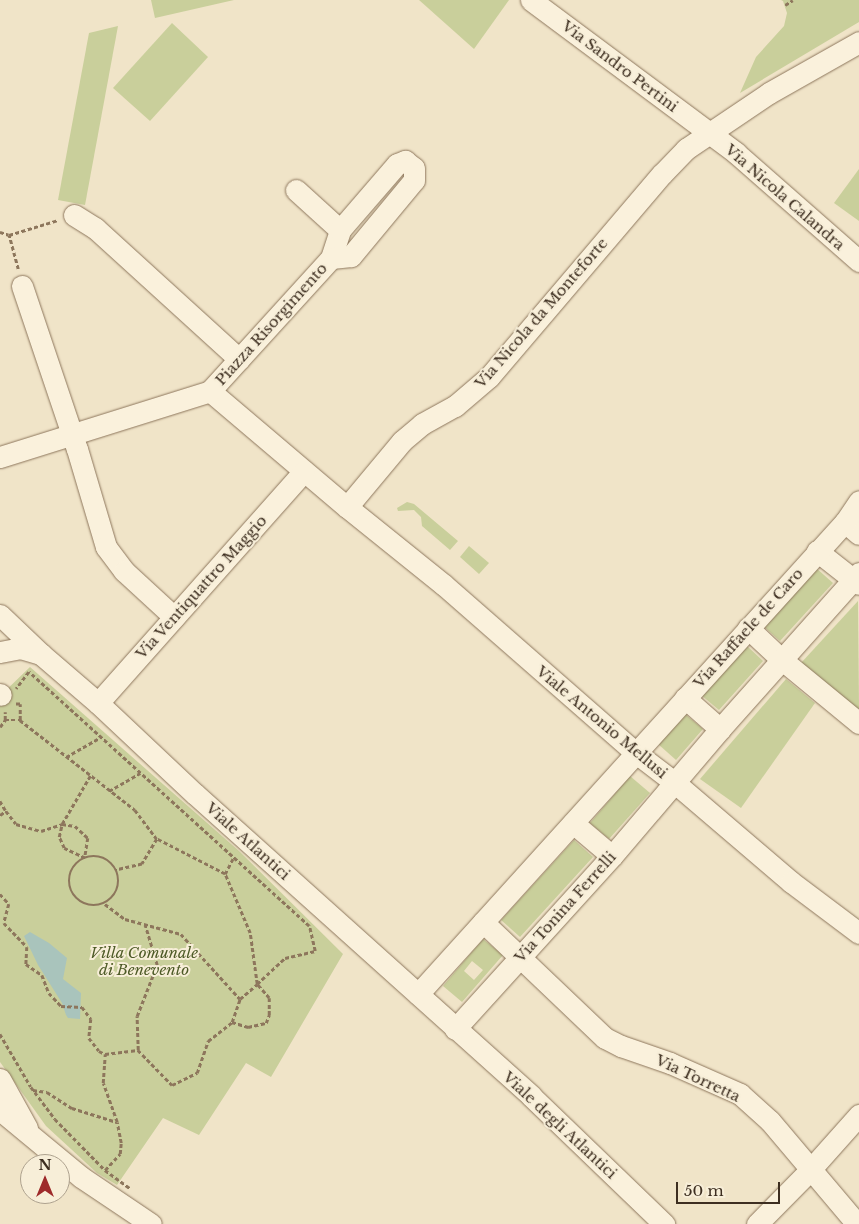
<!DOCTYPE html>
<html>
<head>
<meta charset="utf-8">
<style>
	body { margin:0 }
	#map { position:relative; width:859px; height:1224px; overflow:hidden; background:#f0e4c8; font-family:"Libre Baskerville",serif }
	div>[style] { position:absolute }
	.green>* { inset:0; background:#c9cf9b }
	.water>* { inset:0; background:#a9c4bc }
	.path>* { height:2.5px; margin-top:-1.25px; transform-origin:0; background:repeating-linear-gradient(90deg,#8d765c 0 4px,transparent 0 6.5px) }
	.path>.ring { margin:-1.25px; padding:0; box-sizing:content-box; background:none; border:2.5px solid #8d765c; border-radius:50% }
	.roads { filter:drop-shadow(0 0 1px #8d765c) drop-shadow(0 0 1px #8d765c) }
	.minor>* { height:21px; margin:-10.5px; padding:0 10.5px; transform-origin:10.5px; border-radius:10.5px; background:#faf1dc }
	.path-bridge>* { height:2.5px; margin-top:-1.25px; transform-origin:0; background:repeating-linear-gradient(90deg,#8d765c 0 4px,transparent 0 6.5px) }
	span { translate:-50% -50%; white-space:nowrap; text-align:center; line-height:1.15; -webkit-text-stroke:4px #f7eed8; paint-order:stroke }
	.street-label { font-size:15px; color:#3d2e20 }
	.park-label { font-size:15px; color:#4d5a26; font-style:italic }
	.north { position:absolute; left:20px; top:1154px; width:50px; height:50px; box-sizing:border-box; background:#f7eed8; border:1px solid #ada18e; border-radius:50%; rotate:0deg; font-size:14px; font-weight:700; line-height:20px; text-align:center; color:#3d2e20 }
	.north::after { content:''; display:block; margin:auto; width:18px; height:22px; background:#9e2a2b; clip-path:polygon(50% 0,100% 100%,50% 72%,0 100%) }
	.scale { position:absolute; left:676px; top:1182px; width:104px; height:22px; box-sizing:border-box; border:2px solid #3d2e20; border-top:0; padding-left:6px; font-size:15px; line-height:18px; white-space:nowrap; color:#3d2e20; -webkit-text-stroke:4px #f7eed8; paint-order:stroke }
</style>
</head>
<body>
<div id="map">
	<div class="green">
		<div style="clip-path:polygon(151px 0,234px 0,155px 18px)"></div>
		<div style="clip-path:polygon(419px 0,509px 0,474px 49px)"></div>
		<div style="clip-path:polygon(781px 0,859px 0,859px 22px,740px 93px,756px 57px,784px 26px,787px 13px,783px 1px)"></div>
		<div style="clip-path:polygon(172px 23px,208px 57px,150px 121px,113px 88px)"></div>
		<div style="clip-path:polygon(118px 26px,85px 205px,58px 200px,89px 33px)"></div>
		<div style="clip-path:polygon(859px 169px,859px 221px,834px 203px)"></div>
		<div style="clip-path:polygon(407px 502px,414px 504px,458px 541px,450px 550px,422px 526px,421px 517px,414px 510px,398px 511px,397px 508px)"></div>
		<div style="clip-path:polygon(469px 546px,489px 563px,479px 574px,460px 557px)"></div>
		<div style="clip-path:polygon(815px 567px,833px 583px,780px 641px,762px 625px)"></div>
		<div style="clip-path:polygon(858px 601px,859px 709px,857px 712px,801px 663px)"></div>
		<div style="clip-path:polygon(746px 645px,763px 661px,719px 710px,701px 695px)"></div>
		<div style="clip-path:polygon(30px 667px,239px 851px,343px 954px,271px 1077px,246px 1063px,199px 1135px,163px 1118px,117px 1185px,97px 1173px,46px 1126px,0 1062px,0 696px)"></div>
		<div style="clip-path:polygon(786px 679px,815px 703px,741px 808px,700px 779px)"></div>
		<div style="clip-path:polygon(685px 714px,703px 729px,676px 760px,658px 744px)"></div>
		<div style="clip-path:polygon(630px 776px,650px 793px,609px 839px,590px 823px)"></div>
		<div style="clip-path:polygon(574px 840px,593px 857px,520px 937px,501px 920px)"></div>
		<div style="clip-path:polygon(evenodd,483px 939px,503px 955px,462px 1002px,443px 986px,483px 939px,472px 961px,483px 970px,474px 980px,464px 971px,472px 961px)"></div>
	</div>
	<div class="water">
		<div style="clip-path:polygon(30px 932px,49px 943px,67px 958px,63px 979px,81px 993px,80px 1019px,68px 1018px,66px 1015px,62px 1003px,38px 965px,24px 936px)"></div>
	</div>
	<div class="path">
		<div style="left:785px;top:5px;width:9px;rotate:-32deg"></div>
		<div style="left:0;top:232px;width:9px;rotate:18deg"></div>
		<div style="left:18px;top:269px;width:35px;rotate:-105deg"></div>
		<div style="left:9px;top:235px;width:51px;rotate:-17deg"></div>
		<div style="left:5px;top:720px;width:15px"></div>
		<div style="left:20px;top:720px;width:16px;rotate:-90deg"></div>
		<div style="left:20px;top:704px;width:5px;rotate:180deg"></div>
		<div style="left:20px;top:720px;width:146px;rotate:38deg"></div>
		<div style="left:135px;top:810px;width:36px;rotate:53deg"></div>
		<div style="left:157px;top:839px;width:29px;rotate:121deg"></div>
		<div style="left:142px;top:864px;width:27px;rotate:167deg"></div>
		<div style="left:0;top:727px;width:9px;rotate:-54deg"></div>
		<div style="left:5px;top:720px;width:8px;rotate:-90deg"></div>
		<div style="left:66px;top:757px;width:40px;rotate:-29.7deg"></div>
		<div style="left:109px;top:791px;width:36px;rotate:-30deg"></div>
		<div style="left:0;top:801px;width:12px;rotate:59deg"></div>
		<div style="left:0;top:815px;width:7px;rotate:-34deg"></div>
		<div style="left:6px;top:811px;width:16px;rotate:52deg"></div>
		<div style="left:16px;top:824px;width:26px;rotate:16deg"></div>
		<div style="left:41px;top:831px;width:22px;rotate:-18deg"></div>
		<div style="left:62px;top:824px;width:56px;rotate:-59.7deg"></div>
		<div style="left:62px;top:824px;width:13px;rotate:9deg"></div>
		<div style="left:75px;top:826px;width:18px;rotate:43deg"></div>
		<div style="left:88px;top:838px;width:20px;rotate:99deg"></div>
		<div style="left:85px;top:858px;width:23px;rotate:-155deg"></div>
		<div style="left:64px;top:848px;width:12px;rotate:-114deg"></div>
		<div style="left:59px;top:837px;width:13px;rotate:-77deg"></div>
		<div class="ring" style="left:69px;top:856px;width:47.5px;height:47.5px"></div>
		<div style="left:225px;top:874px;width:18px;rotate:-63deg"></div>
		<div style="left:0;top:894px;width:13px;rotate:48deg"></div>
		<div style="left:9px;top:904px;width:20px;rotate:105deg"></div>
		<div style="left:4px;top:923px;width:33px;rotate:46deg"></div>
		<div style="left:27px;top:947px;width:17px;rotate:93deg"></div>
		<div style="left:26px;top:964px;width:19px;rotate:35deg"></div>
		<div style="left:42px;top:975px;width:19px;rotate:69deg"></div>
		<div style="left:49px;top:993px;width:18px;rotate:47deg"></div>
		<div style="left:105px;top:904px;width:25px;rotate:37deg"></div>
		<div style="left:125px;top:919px;width:58px;rotate:15deg"></div>
		<div style="left:181px;top:934px;width:88px;rotate:47.8deg"></div>
		<div style="left:240px;top:999px;width:23px;rotate:-41deg"></div>
		<div style="left:257px;top:984px;width:51px;rotate:-97.8deg"></div>
		<div style="left:250px;top:933px;width:64px;rotate:-113deg"></div>
		<div style="left:225px;top:874px;width:76px;rotate:-152.8deg"></div>
		<div style="left:82px;top:1007px;width:15px;rotate:53deg"></div>
		<div style="left:91px;top:1019px;width:19px;rotate:96deg"></div>
		<div style="left:89px;top:1038px;width:16px;rotate:52deg"></div>
		<div style="left:99px;top:1051px;width:7px;rotate:27deg"></div>
		<div style="left:232px;top:1022px;width:24px;rotate:-71deg"></div>
		<div style="left:0;top:1034px;width:61px;rotate:59.7deg"></div>
		<div style="left:31px;top:1087px;width:40px;rotate:53deg"></div>
		<div style="left:55px;top:1119px;width:71px;rotate:45.6deg"></div>
		<div style="left:105px;top:1170px;width:22px;rotate:-47deg"></div>
		<div style="left:120px;top:1154px;width:11px;rotate:-85deg"></div>
		<div style="left:121px;top:1143px;width:21px;rotate:-101deg"></div>
		<div style="left:117px;top:1122px;width:41px;rotate:-109.7deg"></div>
		<div style="left:103px;top:1083px;width:29px;rotate:-86deg"></div>
		<div style="left:105px;top:1054px;width:33px;rotate:-7deg"></div>
		<div style="left:138px;top:1050px;width:49px;rotate:45.8deg"></div>
		<div style="left:172px;top:1085px;width:28px;rotate:-26deg"></div>
		<div style="left:197px;top:1073px;width:34px;rotate:-71deg"></div>
		<div style="left:208px;top:1041px;width:31px;rotate:-38deg"></div>
		<div style="left:232px;top:1022px;width:17px;rotate:17deg"></div>
		<div style="left:248px;top:1027px;width:18px;rotate:-13deg"></div>
		<div style="left:266px;top:1023px;width:9px;rotate:-69deg"></div>
		<div style="left:269px;top:1015px;width:17px;rotate:-90deg"></div>
		<div style="left:269px;top:998px;width:18px;rotate:-131deg"></div>
		<div style="left:257px;top:984px;width:38px;rotate:-43deg"></div>
		<div style="left:285px;top:958px;width:31px;rotate:-13deg"></div>
		<div style="left:315px;top:951px;width:26px;rotate:-103deg"></div>
		<div style="left:309px;top:926px;width:378px;rotate:-137.8deg"></div>
		<div style="left:29px;top:672px;width:21px;rotate:127deg"></div>
		<div style="left:138px;top:1050px;width:34px;rotate:-92deg"></div>
		<div style="left:137px;top:1016px;width:55px;rotate:-68.6deg"></div>
		<div style="left:157px;top:965px;width:42px;rotate:-106.7deg"></div>
		<div style="left:33px;top:1090px;width:14px;rotate:8deg"></div>
		<div style="left:47px;top:1092px;width:30px;rotate:33deg"></div>
		<div style="left:72px;top:1108px;width:47px;rotate:17.3deg"></div>
		<div style="left:105px;top:1170px;width:31px;rotate:36deg"></div>
	</div>
	<div class="roads">
		<div class="minor">
			<div style="left:531px;top:0;width:256px;rotate:36.7deg"></div>
			<div style="left:736px;top:153px;width:164px;rotate:41.3deg"></div>
			<div style="left:296px;top:190px;width:59px;rotate:42.3deg"></div>
			<div style="left:74px;top:215px;width:25px;rotate:32deg"></div>
			<div style="left:95px;top:228px;width:195px;rotate:42.3deg"></div>
			<div style="left:22px;top:286px;width:172px;rotate:71.4deg"></div>
			<div style="left:77px;top:449px;width:102px;rotate:73.5deg"></div>
			<div style="left:106px;top:547px;width:30px;rotate:53deg"></div>
			<div style="left:124px;top:571px;width:68px;rotate:42.6deg"></div>
			<div style="left:210px;top:391px;width:180px;rotate:40.3deg"></div>
			<div style="left:347px;top:507px;width:124px;rotate:38.8deg"></div>
			<div style="left:444px;top:585px;width:255px;rotate:41.2deg"></div>
			<div style="left:636px;top:753px;width:48px;rotate:37.3deg"></div>
			<div style="left:674px;top:782px;width:154px;rotate:40.5deg"></div>
			<div style="left:791px;top:882px;width:85px;rotate:36.9deg"></div>
			<div style="left:0;top:457px;width:220px;rotate:-17.4deg"></div>
			<div style="left:210px;top:391px;width:180px;rotate:-47.7deg"></div>
			<div style="left:331px;top:258px;width:29px;rotate:-72deg"></div>
			<div style="left:340px;top:230px;width:87px;rotate:-49.2deg"></div>
			<div style="left:397px;top:164px;width:9px;rotate:-21deg"></div>
			<div style="left:405px;top:161px;width:11px;rotate:38deg"></div>
			<div style="left:414px;top:168px;width:12px;rotate:90deg"></div>
			<div style="left:414px;top:180px;width:99px;rotate:129.7deg"></div>
			<div style="left:351px;top:256px;width:20px;rotate:174deg"></div>
			<div style="left:347px;top:507px;width:86px;rotate:-50.2deg"></div>
			<div style="left:402px;top:441px;width:26px;rotate:-40deg"></div>
			<div style="left:422px;top:424px;width:38px;rotate:-29deg"></div>
			<div style="left:455px;top:406px;width:45px;rotate:-40.5deg"></div>
			<div style="left:489px;top:377px;width:267px;rotate:-49.6deg"></div>
			<div style="left:662px;top:174px;width:35px;rotate:-46deg"></div>
			<div style="left:686px;top:149px;width:100px;rotate:-34deg"></div>
			<div style="left:769px;top:93px;width:103px;rotate:-29.5deg"></div>
			<div style="left:845px;top:522px;width:18px;rotate:41deg"></div>
			<div style="left:817px;top:551px;width:53px;rotate:38.2deg"></div>
			<div style="left:0;top:615px;width:58px;rotate:43.6deg"></div>
			<div style="left:42px;top:655px;width:74px;rotate:40.6deg"></div>
			<div style="left:98px;top:703px;width:133px;rotate:43.2deg"></div>
			<div style="left:195px;top:794px;width:452px;rotate:41.9deg"></div>
			<div style="left:531px;top:1096px;width:185px;rotate:43.9deg"></div>
			<div style="left:748px;top:628px;width:45px;rotate:43.2deg"></div>
			<div style="left:781px;top:659px;width:101px;rotate:39.4deg"></div>
			<div style="left:0;top:652px;width:20px;rotate:-11deg"></div>
			<div style="left:20px;top:648px;width:22px;rotate:16deg"></div>
			<div style="left:0;top:694px;width:1px;rotate:45deg"></div>
			<div style="left:685px;top:698px;width:47px;rotate:41.5deg"></div>
			<div style="left:98px;top:703px;width:310px;rotate:-48.4deg"></div>
			<div style="left:573px;top:823px;width:51px;rotate:40.2deg"></div>
			<div style="left:483px;top:922px;width:168px;rotate:43.6deg"></div>
			<div style="left:605px;top:1038px;width:18px;rotate:27deg"></div>
			<div style="left:621px;top:1046px;width:52px;rotate:19.1deg"></div>
			<div style="left:670px;top:1063px;width:77px;rotate:23.9deg"></div>
			<div style="left:740px;top:1094px;width:40px;rotate:42deg"></div>
			<div style="left:770px;top:1121px;width:135px;rotate:49.8deg"></div>
			<div style="left:418px;top:994px;width:636px;rotate:-47.87deg"></div>
			<div style="left:845px;top:522px;width:25px;rotate:-56deg"></div>
			<div style="left:455px;top:1029px;width:234px;rotate:-47.8deg"></div>
			<div style="left:612px;top:856px;width:167px;rotate:-49.6deg"></div>
			<div style="left:720px;top:729px;width:209px;rotate:-48.3deg"></div>
			<div style="left:0;top:1079px;width:56px;rotate:61.1deg"></div>
			<div style="left:0;top:1110px;width:105px;rotate:39.6deg"></div>
			<div style="left:81px;top:1177px;width:84px;rotate:33.9deg"></div>
			<div style="left:757px;top:1224px;width:76px;rotate:-45.5deg"></div>
			<div style="left:810px;top:1170px;width:74px;rotate:-48.3deg"></div>
		</div>
	</div>
	<div class="path-bridge">
		<div style="left:61px;top:1006px;width:21px;rotate:3deg"></div>
	</div>
	<div class="street-label">
		<span style="left:620px;top:66px;rotate:37deg">Via Sandro Pertini</span>
		<span style="left:785px;top:197px;rotate:41deg">Via Nicola Calandra</span>
		<span style="left:541px;top:313px;rotate:-49deg">Via Nicola da Monteforte</span>
		<span style="left:271px;top:324px;rotate:-48deg">Piazza Risorgimento</span>
		<span style="left:201px;top:587px;rotate:-48deg">Via Ventiquattro Maggio</span>
		<span style="left:748px;top:628px;rotate:-48deg">Via Raffaele de Caro</span>
		<span style="left:602px;top:722px;rotate:40deg">Viale Antonio Mellusi</span>
		<span style="left:248px;top:841px;rotate:42deg">Viale Atlantici</span>
		<span style="left:565px;top:907px;rotate:-48deg">Via Tonina Ferrelli</span>
		<span style="left:698px;top:1078px;rotate:25deg">Via Torretta</span>
		<span style="left:560px;top:1125px;rotate:43deg">Viale degli Atlantici</span>
	</div>
	<div class="park-label">
		<span style="left:144px;top:961px">Villa Comunale<br>di Benevento</span>
	</div>
	<div class="north">N</div>
	<div class="scale">50 m</div>
</div>
</body>
</html>
